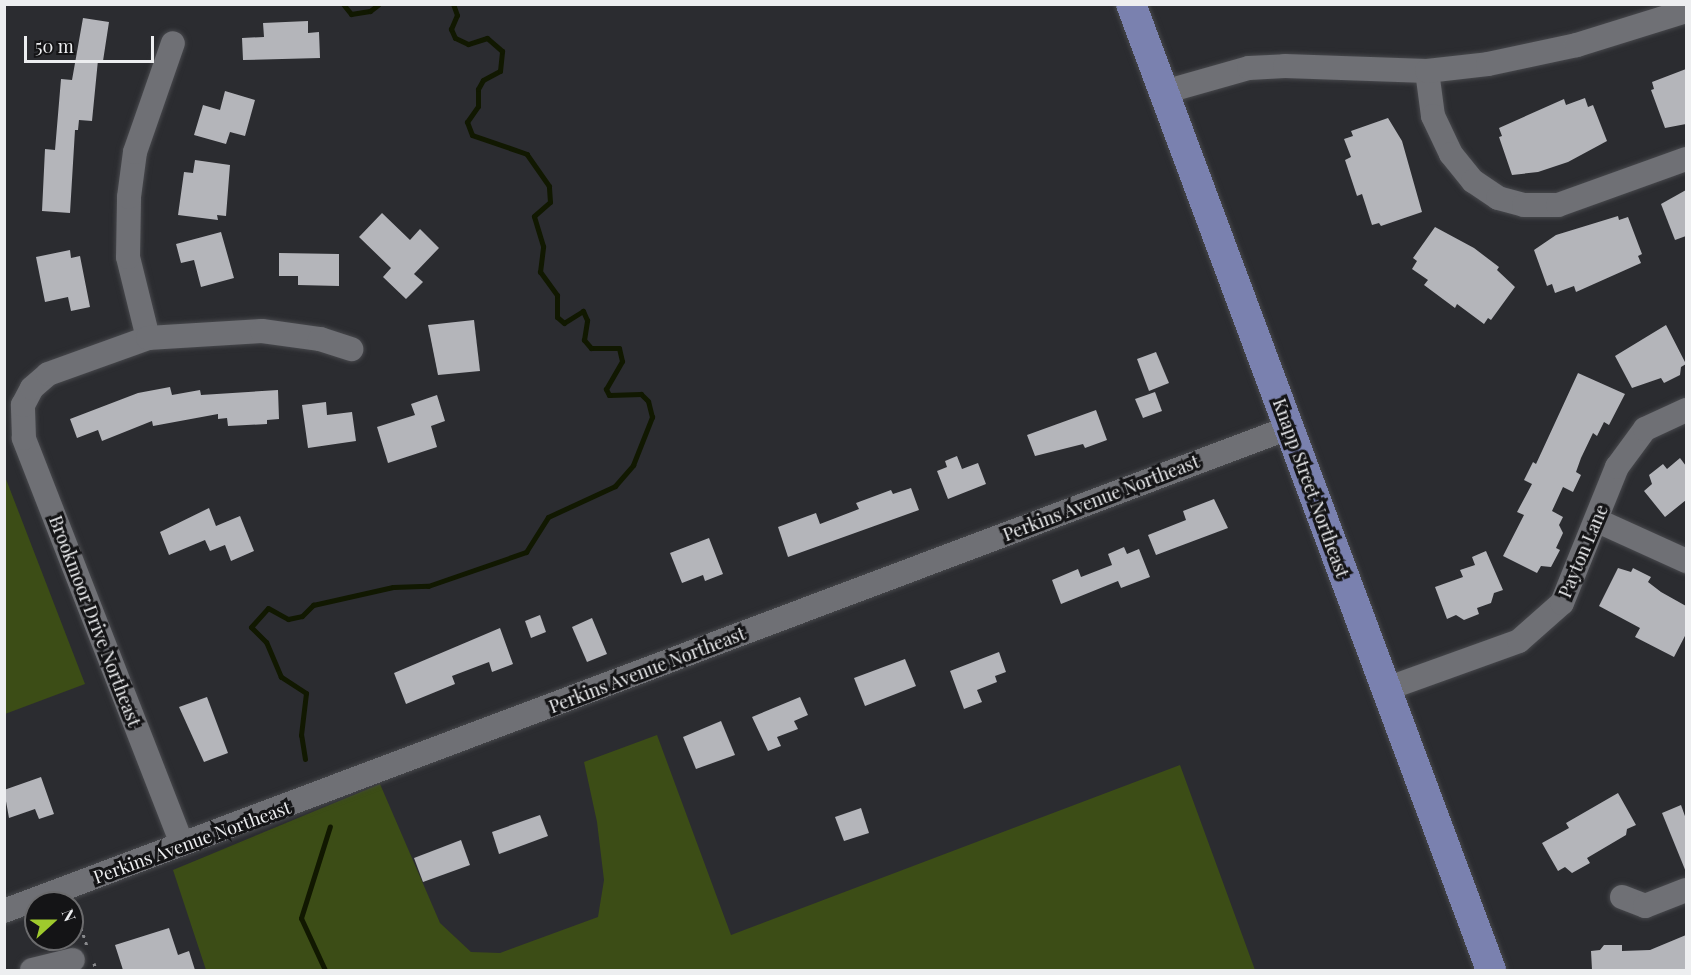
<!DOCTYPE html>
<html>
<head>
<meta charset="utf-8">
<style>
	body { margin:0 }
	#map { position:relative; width:1691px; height:975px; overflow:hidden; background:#2b2c30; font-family:"Playfair Display",serif }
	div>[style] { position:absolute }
	.green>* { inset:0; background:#3c4d16 }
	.stream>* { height:5px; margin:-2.5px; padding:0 2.5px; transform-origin:2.5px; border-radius:2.5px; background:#111801 }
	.building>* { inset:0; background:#b4b5ba }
	.path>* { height:3px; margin-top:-1.5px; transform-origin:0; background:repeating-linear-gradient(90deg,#88898c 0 3px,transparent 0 7.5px) }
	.roads { filter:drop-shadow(0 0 2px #47484c) drop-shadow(0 0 2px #47484c) }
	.minor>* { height:24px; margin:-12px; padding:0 12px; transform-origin:12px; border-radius:12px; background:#6f7075 }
	.major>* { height:30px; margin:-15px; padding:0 15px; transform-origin:15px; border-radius:15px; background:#7a81af }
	span { translate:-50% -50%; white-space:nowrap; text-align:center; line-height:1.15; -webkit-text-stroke:6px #141416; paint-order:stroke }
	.street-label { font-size:18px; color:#edeef0 }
	.frame { position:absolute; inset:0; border:6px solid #edeef0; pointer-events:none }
	.north { position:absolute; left:24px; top:891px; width:60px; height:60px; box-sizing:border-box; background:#141416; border:2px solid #6b6b6d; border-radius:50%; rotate:69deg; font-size:16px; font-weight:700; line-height:24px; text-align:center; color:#edeef0 }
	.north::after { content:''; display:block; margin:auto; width:21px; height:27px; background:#9fca2d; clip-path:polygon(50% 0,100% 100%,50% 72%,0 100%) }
	.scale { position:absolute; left:24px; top:36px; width:130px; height:27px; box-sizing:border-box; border:3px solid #edeef0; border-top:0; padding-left:8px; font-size:18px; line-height:21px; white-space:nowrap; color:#edeef0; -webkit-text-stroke:4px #141416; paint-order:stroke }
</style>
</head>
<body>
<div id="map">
	<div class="green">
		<div style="clip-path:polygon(4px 474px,85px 684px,5px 714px,4px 714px)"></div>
		<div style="clip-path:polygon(657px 735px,731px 935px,1180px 765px,1255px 970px,206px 970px,173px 870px,380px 784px,440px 923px,471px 952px,500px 953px,598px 917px,604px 880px,597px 822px,584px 762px)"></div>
	</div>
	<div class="stream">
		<div style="left:343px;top:4px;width:13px;rotate:51deg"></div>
		<div style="left:351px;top:14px;width:19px;rotate:-9deg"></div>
		<div style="left:370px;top:11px;width:11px;rotate:-38deg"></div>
		<div style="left:305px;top:759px;width:24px;rotate:-99deg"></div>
		<div style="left:301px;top:735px;width:42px;rotate:-83.2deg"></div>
		<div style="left:306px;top:693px;width:30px;rotate:-147deg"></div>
		<div style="left:281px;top:677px;width:38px;rotate:-113deg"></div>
		<div style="left:266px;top:642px;width:21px;rotate:-135deg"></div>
		<div style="left:251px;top:627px;width:25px;rotate:-48deg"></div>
		<div style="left:268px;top:608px;width:23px;rotate:29deg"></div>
		<div style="left:288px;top:619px;width:14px;rotate:-12deg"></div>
		<div style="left:302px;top:616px;width:16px;rotate:-45deg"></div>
		<div style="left:313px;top:605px;width:82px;rotate:-12.7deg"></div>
		<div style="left:393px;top:587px;width:35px;rotate:-2deg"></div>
		<div style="left:428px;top:586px;width:104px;rotate:-19.1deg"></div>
		<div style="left:526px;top:552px;width:41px;rotate:-57.8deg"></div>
		<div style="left:548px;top:517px;width:74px;rotate:-24.8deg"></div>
		<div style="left:615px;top:486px;width:28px;rotate:-49deg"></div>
		<div style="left:633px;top:465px;width:52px;rotate:-68.4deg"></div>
		<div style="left:652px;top:417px;width:16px;rotate:-104deg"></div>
		<div style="left:648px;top:401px;width:10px;rotate:-135deg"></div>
		<div style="left:641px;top:394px;width:32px;rotate:178deg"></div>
		<div style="left:609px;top:395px;width:7px;rotate:-117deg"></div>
		<div style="left:606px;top:389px;width:32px;rotate:-60deg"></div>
		<div style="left:622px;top:361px;width:13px;rotate:-103deg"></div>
		<div style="left:619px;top:348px;width:28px;rotate:180deg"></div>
		<div style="left:591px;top:348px;width:11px;rotate:-131deg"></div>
		<div style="left:584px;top:340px;width:20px;rotate:-81deg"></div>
		<div style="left:587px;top:320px;width:10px;rotate:-114deg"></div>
		<div style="left:583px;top:311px;width:22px;rotate:148deg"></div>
		<div style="left:564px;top:323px;width:9px;rotate:-139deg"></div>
		<div style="left:557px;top:317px;width:22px;rotate:-90deg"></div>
		<div style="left:557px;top:295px;width:29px;rotate:-126deg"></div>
		<div style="left:540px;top:272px;width:26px;rotate:-83deg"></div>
		<div style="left:543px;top:246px;width:31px;rotate:-107deg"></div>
		<div style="left:534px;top:216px;width:21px;rotate:-41deg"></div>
		<div style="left:550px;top:202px;width:16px;rotate:-94deg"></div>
		<div style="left:549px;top:186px;width:39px;rotate:-125deg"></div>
		<div style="left:527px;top:154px;width:58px;rotate:-160.9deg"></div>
		<div style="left:472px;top:135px;width:14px;rotate:-111deg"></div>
		<div style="left:467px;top:122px;width:19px;rotate:-55deg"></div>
		<div style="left:478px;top:106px;width:17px;rotate:-90deg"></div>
		<div style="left:478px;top:89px;width:10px;rotate:-61deg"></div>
		<div style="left:483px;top:80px;width:19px;rotate:-28deg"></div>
		<div style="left:500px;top:71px;width:20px;rotate:-84deg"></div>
		<div style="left:502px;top:51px;width:20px;rotate:-139deg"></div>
		<div style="left:487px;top:38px;width:20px;rotate:162deg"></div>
		<div style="left:468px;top:44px;width:14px;rotate:-155deg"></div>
		<div style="left:455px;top:38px;width:10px;rotate:-114deg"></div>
		<div style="left:451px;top:29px;width:15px;rotate:-67deg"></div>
		<div style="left:457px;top:15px;width:12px;rotate:-110deg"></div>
		<div style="left:325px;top:970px;width:57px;rotate:-114.8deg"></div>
		<div style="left:301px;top:918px;width:96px;rotate:-72.5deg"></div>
	</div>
	<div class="building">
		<div style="clip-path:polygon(83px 18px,109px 22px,103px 61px,98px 60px,92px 121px,79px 120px,78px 130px,75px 130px,70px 213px,42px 211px,45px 149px,55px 150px,61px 79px,72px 80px)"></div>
		<div style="clip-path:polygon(308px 21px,308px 33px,319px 32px,320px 58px,243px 60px,242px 38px,264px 37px,263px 23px)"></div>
		<div style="clip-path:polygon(1686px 69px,1686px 124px,1665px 128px,1651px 90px,1654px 89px,1652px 82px)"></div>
		<div style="clip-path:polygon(225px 91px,255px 100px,245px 136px,230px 132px,226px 144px,194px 135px,203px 105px,220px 110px)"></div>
		<div style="clip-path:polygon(1585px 98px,1588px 107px,1593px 105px,1607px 141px,1568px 162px,1538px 172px,1512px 175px,1499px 137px,1502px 136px,1499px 128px,1564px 99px,1566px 105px)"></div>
		<div style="clip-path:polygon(1388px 118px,1402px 141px,1422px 212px,1381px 226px,1379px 223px,1372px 225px,1362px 194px,1357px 196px,1345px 160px,1351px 157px,1344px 139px,1353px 136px,1351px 131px)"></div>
		<div style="clip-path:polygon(195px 160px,230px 165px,226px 216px,217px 215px,218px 220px,178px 215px,184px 172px,193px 173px)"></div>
		<div style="clip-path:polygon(1686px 190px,1686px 236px,1675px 240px,1661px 204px)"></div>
		<div style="clip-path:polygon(382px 213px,410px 240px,420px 229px,439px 248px,414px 274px,423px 282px,406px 299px,383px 277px,391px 268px,359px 237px)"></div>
		<div style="clip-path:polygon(1618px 216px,1619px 220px,1628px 217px,1642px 254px,1638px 256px,1641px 263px,1576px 292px,1574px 286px,1555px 293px,1552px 284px,1547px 286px,1534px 250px,1556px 235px)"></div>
		<div style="clip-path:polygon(1435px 227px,1474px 248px,1499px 267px,1497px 270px,1515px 287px,1491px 320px,1488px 318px,1484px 324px,1457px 304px,1455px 308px,1424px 285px,1428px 280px,1412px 269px,1417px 261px,1413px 258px)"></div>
		<div style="clip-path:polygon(221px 232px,234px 278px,201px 287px,194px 260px,181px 263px,176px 244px)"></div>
		<div style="clip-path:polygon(70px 250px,71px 258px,80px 256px,90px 307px,71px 311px,68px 297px,45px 302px,36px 257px)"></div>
		<div style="clip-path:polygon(279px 253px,339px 254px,339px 286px,298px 285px,298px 276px,279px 276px)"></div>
		<div style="clip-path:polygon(474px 320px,480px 371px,438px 375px,428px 325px)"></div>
		<div style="clip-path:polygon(1666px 325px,1686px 364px,1681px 367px,1680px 375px,1664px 383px,1661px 378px,1632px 388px,1615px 356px)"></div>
		<div style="clip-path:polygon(1156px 352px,1169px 383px,1149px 391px,1137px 359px)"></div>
		<div style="clip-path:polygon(1578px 373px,1625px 394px,1609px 425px,1604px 422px,1597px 436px,1593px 433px,1581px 458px,1576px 472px,1581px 475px,1573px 492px,1563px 487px,1552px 511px,1563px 517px,1559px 525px,1563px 533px,1556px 548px,1560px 550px,1551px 567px,1541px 566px,1537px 573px,1503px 556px,1524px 515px,1517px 512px,1532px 484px,1524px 480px,1533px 462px,1536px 464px)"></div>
		<div style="clip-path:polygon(170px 387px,172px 395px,200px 390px,201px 395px,278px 390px,279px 419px,267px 420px,267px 424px,228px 426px,227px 418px,218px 419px,218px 414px,153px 426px,152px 421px,102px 441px,98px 430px,77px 438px,70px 419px,138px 393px)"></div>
		<div style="clip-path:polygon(1155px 392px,1162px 411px,1143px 418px,1135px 399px)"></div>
		<div style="clip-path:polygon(437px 395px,445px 421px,431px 426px,437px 447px,388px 463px,377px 427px,415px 415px,411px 404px)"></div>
		<div style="clip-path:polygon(326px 402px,327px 415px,352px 412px,356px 441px,308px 448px,302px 405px)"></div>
		<div style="clip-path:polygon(1096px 410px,1107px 440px,1085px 448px,1083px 444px,1035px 456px,1027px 435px)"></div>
		<div style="clip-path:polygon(957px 456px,962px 469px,978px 463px,986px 484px,948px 499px,937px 471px,947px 467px,945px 461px)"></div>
		<div style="clip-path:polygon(1680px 458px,1686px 466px,1686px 500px,1665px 517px,1644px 491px,1652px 484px,1649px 475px,1663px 464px,1667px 469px)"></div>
		<div style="clip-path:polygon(911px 488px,919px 510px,788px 557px,778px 527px,816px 513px,820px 524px,859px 509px,856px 503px,891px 490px,893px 494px)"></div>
		<div style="clip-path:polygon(1214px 499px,1228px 528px,1156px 555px,1148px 535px,1186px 520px,1183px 511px)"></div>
		<div style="clip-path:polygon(209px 508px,216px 526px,240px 516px,254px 551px,231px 561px,225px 545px,210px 551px,205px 540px,169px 555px,160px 532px)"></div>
		<div style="clip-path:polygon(709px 538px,723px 574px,705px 581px,703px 575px,682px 583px,670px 553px)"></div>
		<div style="clip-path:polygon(1124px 547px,1127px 554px,1139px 549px,1150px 577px,1121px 588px,1118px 581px,1061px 604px,1052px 580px,1078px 569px,1081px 577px,1112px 565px,1108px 554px)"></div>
		<div style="clip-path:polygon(1486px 551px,1503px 590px,1494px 593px,1491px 603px,1477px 608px,1479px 614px,1464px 620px,1456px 615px,1447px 619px,1435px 587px,1463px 577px,1460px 570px,1475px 565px,1472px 557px)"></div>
		<div style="clip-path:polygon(1618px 568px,1631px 572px,1633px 568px,1651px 577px,1648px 582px,1661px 592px,1686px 606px,1686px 634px,1674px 657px,1635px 637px,1640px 628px,1599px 606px)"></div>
		<div style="clip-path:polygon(540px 615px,546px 632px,531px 638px,525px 621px)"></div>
		<div style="clip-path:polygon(592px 618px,607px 654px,587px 662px,572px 627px)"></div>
		<div style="clip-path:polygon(500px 628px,513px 664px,492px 672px,489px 662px,452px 676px,455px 684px,406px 704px,394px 673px)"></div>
		<div style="clip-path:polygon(999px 652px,1006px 672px,995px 676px,997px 682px,977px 690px,982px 702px,964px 709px,950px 671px)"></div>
		<div style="clip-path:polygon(905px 659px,916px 686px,865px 706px,854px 678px)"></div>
		<div style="clip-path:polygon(207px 697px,228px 753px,204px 762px,179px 707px)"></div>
		<div style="clip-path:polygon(800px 697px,808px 715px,794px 721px,798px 729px,777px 737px,781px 746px,768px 751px,752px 717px)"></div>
		<div style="clip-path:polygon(721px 721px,735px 755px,696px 769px,683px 737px)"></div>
		<div style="clip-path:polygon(41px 777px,54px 814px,39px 819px,35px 809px,9px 818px,4px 790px)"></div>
		<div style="clip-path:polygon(1618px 793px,1636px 825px,1627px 829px,1626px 835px,1587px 858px,1590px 863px,1572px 873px,1565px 867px,1558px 871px,1542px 843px,1569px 828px,1566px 823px)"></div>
		<div style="clip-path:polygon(1681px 805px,1686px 819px,1686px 872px,1662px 813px)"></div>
		<div style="clip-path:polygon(861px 808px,869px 833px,844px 841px,835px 817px)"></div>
		<div style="clip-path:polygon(540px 815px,548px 836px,499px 854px,492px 832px)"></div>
		<div style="clip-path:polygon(461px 840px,470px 865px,423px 882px,414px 858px)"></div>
		<div style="clip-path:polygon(169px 928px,178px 955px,189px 951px,195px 970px,123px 970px,115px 945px)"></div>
		<div style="clip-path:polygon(1686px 935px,1686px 970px,1592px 970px,1591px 951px,1600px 950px,1604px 945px,1622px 945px,1622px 951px,1650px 950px)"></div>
	</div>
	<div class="path">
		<div style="left:74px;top:906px;width:42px;rotate:72deg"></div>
		<div style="left:94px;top:963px;width:7px;rotate:74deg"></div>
	</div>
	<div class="roads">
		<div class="minor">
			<div style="left:1427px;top:71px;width:45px;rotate:82.4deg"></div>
			<div style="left:1433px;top:116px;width:42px;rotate:64.7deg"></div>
			<div style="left:1451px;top:154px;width:35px;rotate:51deg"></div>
			<div style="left:1473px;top:181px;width:30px;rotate:34deg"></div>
			<div style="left:1498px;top:198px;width:27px;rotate:15deg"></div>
			<div style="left:1524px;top:205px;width:34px"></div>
			<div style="left:1558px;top:205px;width:136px;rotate:-19.8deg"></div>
			<div style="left:1164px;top:92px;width:88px;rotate:-15.8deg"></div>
			<div style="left:1249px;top:68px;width:36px;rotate:-3deg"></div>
			<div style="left:1285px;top:66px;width:142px;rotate:2deg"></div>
			<div style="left:1427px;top:71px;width:61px;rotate:-6.5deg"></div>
			<div style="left:1488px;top:64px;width:91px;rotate:-12.1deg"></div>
			<div style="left:1577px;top:45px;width:114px;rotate:-17.3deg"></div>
			<div style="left:148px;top:338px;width:83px;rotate:-103.9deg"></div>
			<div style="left:128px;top:257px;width:60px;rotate:-89deg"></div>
			<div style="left:129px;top:197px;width:45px;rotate:-82.4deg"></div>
			<div style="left:135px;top:152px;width:115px;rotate:-70.8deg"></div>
			<div style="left:1598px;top:521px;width:97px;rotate:24.4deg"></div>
			<div style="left:1386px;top:689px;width:141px;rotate:-19.8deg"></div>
			<div style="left:1519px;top:641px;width:57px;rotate:-41.5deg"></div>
			<div style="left:1562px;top:603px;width:147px;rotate:-68deg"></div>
			<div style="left:1617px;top:467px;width:47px;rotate:-53.6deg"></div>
			<div style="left:1645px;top:429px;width:45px;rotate:-24.9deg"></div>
			<div style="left:182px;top:844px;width:436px;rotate:-111.3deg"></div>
			<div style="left:24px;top:438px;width:33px;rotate:-92deg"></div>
			<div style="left:23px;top:405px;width:19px;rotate:-62deg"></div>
			<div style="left:32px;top:388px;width:21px;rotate:-41deg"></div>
			<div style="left:48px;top:374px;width:106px;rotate:-19.8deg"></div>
			<div style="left:148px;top:338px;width:114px;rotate:-3.5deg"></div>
			<div style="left:262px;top:331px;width:59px;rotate:7.9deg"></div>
			<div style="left:320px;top:339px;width:33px;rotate:18deg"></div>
			<div style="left:1622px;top:897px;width:25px;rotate:21deg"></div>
			<div style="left:1645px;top:906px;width:44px;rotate:-21.3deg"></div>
			<div style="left:4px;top:911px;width:1372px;rotate:-20.61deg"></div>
			<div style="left:32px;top:970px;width:42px;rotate:-13.7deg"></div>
		</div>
		<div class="major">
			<div style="left:1131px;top:4px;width:1031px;rotate:69.56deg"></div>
		</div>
	</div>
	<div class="street-label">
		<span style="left:1311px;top:488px;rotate:70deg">Knapp Street Northeast</span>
		<span style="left:1101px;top:498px;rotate:-21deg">Perkins Avenue Northeast</span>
		<span style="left:1583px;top:551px;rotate:-67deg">Payton Lane</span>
		<span style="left:95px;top:621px;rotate:69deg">Brookmoor Drive Northeast</span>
		<span style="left:647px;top:670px;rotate:-21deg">Perkins Avenue Northeast</span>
		<span style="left:192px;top:842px;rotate:-20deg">Perkins Avenue Northeast</span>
	</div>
	<div class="frame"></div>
	<div class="north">N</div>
	<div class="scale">50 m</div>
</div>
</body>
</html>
